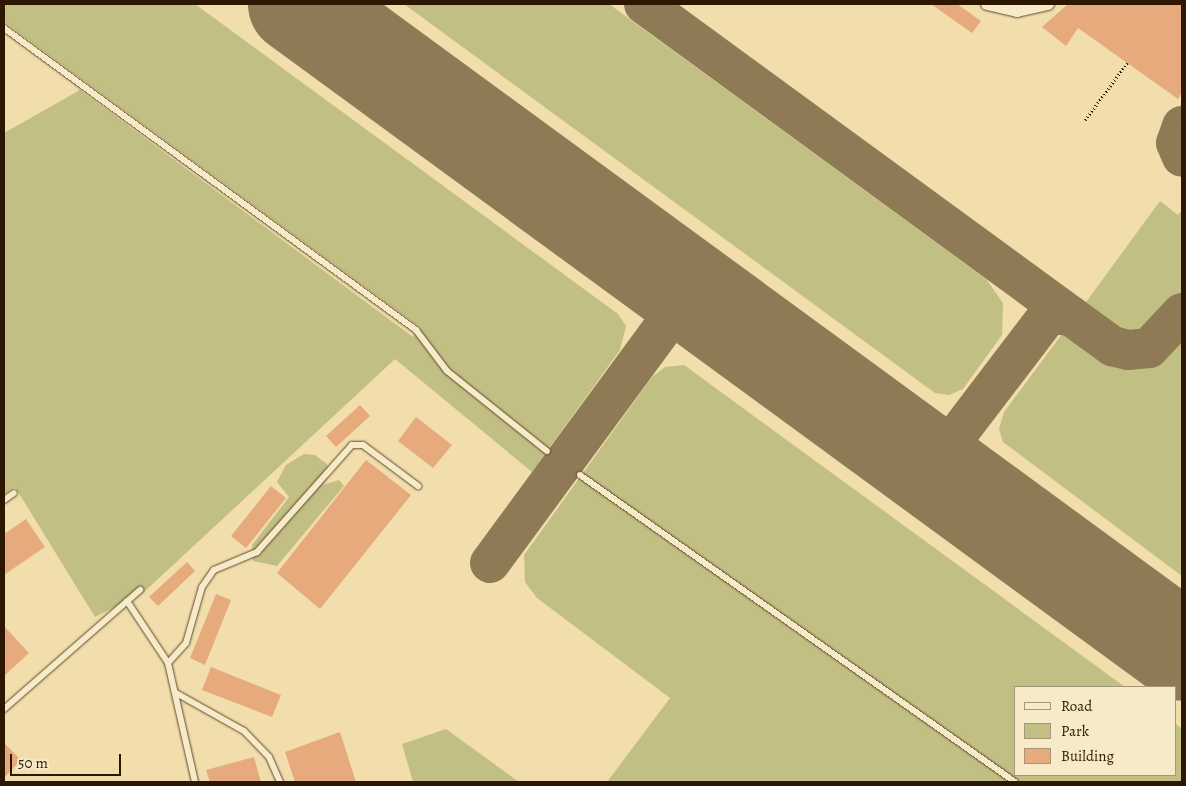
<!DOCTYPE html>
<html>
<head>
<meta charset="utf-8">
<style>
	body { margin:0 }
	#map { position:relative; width:1186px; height:786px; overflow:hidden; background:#f1deac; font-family:Alegreya,serif }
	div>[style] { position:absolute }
	.green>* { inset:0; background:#c2bf84 }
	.taxiway>* { height:40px; margin:-20px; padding:0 20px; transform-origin:20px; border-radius:20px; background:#8f7a56 }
	.runway>* { height:100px; margin:-50px; padding:0 50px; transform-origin:50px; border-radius:50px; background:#8f7a56 }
	.building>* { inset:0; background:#e6aa7c }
	.path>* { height:2.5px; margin-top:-1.25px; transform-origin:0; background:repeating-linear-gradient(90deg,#2d1700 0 1px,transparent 0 3.5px) }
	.roads { filter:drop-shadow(0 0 1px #5e492b) drop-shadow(0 0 1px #5e492b) }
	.service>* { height:6px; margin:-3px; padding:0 3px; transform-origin:3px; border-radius:3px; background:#f6eac9 }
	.minor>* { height:12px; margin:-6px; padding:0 6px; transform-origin:6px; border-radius:6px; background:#f6eac9 }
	span { translate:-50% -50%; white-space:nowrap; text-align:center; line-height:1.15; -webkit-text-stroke:4.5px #f6eac9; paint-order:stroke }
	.frame { position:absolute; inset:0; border:5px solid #2d1700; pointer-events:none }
	.legend { position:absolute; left:1014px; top:686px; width:162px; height:90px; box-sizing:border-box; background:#f6eac9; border:1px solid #a69679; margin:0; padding:6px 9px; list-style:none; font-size:15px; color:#2d1700 }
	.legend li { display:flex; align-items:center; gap:10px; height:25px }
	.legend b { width:25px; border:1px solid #a69679 }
	.scale { position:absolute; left:10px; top:754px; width:111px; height:22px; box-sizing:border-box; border:2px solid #2d1700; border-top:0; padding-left:6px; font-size:15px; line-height:18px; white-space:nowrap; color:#2d1700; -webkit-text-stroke:4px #f6eac9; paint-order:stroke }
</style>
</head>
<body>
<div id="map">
	<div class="green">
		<div style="clip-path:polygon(4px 4px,195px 4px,618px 314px,626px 326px,620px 350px,532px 472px,395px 359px,143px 593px,95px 617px,15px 487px,4px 494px,4px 133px,80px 90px,413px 337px,421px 328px,4px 22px)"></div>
		<div style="clip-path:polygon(404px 4px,609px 4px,986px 279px,1003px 303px,1002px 335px,963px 389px,949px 395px,935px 393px)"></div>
		<div style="clip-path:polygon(1160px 201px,1178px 215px,1182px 210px,1182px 294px,1158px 327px,1144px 337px,1117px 338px,1081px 309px)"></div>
		<div style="clip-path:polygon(1068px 326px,1099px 350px,1135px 361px,1167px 349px,1182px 329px,1182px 576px,1003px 442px,999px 429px,1004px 412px)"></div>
		<div style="clip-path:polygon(684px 365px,1125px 687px,1015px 687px,1015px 775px,1175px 775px,1175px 723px,1182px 729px,1182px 782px,607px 782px,670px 698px,537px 598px,525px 582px,524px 555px,652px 377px,665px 367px)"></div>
		<div style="clip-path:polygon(304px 454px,315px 455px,327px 464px,329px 476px,323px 485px,339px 480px,344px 486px,277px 566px,253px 561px,252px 545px,289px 497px,277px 482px,286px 465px)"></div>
		<div style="clip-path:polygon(446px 729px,519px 782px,413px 782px,402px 744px)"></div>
	</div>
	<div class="taxiway">
		<div style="left:644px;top:4px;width:580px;rotate:36.16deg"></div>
		<div style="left:1112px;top:346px;width:16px;rotate:14deg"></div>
		<div style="left:1128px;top:350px;width:21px;rotate:-5deg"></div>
		<div style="left:1149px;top:348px;width:48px;rotate:-46.7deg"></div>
		<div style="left:1182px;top:126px;width:18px;rotate:109deg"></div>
		<div style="left:1176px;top:143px;width:15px;rotate:67deg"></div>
		<div style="left:895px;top:441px;width:28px;rotate:26deg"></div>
		<div style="left:920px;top:453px;width:27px;rotate:-10deg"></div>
		<div style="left:947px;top:448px;width:168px;rotate:-52.7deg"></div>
		<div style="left:1049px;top:314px;width:22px;rotate:5deg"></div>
		<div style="left:955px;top:442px;width:25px;rotate:102deg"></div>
		<div style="left:950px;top:466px;width:36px;rotate:56deg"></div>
		<div style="left:490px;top:563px;width:338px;rotate:-53.7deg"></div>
	</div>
	<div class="runway">
		<div style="left:298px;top:4px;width:1095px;rotate:36.2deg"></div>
	</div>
	<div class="building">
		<div style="clip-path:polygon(931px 4px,957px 4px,981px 21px,972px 33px)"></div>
		<div style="clip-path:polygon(1068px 4px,1182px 4px,1182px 92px,1178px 99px,1078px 28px,1066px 46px,1042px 27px)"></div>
		<div style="clip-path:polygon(360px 405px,370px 416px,336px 447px,326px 436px)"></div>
		<div style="clip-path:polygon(416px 417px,452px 445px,433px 468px,398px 441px)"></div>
		<div style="clip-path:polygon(366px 460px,411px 495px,320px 609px,277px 573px)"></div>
		<div style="clip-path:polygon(271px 486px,286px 498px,246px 548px,231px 536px)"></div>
		<div style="clip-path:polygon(26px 519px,45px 547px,4px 575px,4px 534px)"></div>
		<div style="clip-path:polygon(187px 562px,195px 571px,158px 606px,149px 597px)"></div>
		<div style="clip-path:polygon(216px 594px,231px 600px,205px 665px,190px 658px)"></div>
		<div style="clip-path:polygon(4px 626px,29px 653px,4px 676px)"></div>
		<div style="clip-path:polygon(211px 667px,281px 695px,272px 717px,202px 690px)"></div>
		<div style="clip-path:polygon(340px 732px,356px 782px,295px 782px,285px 752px)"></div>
		<div style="clip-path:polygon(4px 743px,21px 760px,4px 778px)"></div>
		<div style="clip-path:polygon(254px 757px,261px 782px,210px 782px,206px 770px)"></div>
	</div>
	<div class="path">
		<div style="left:1085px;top:120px;width:71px;rotate:-53.6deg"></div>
	</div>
	<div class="roads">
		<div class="service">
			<div style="left:4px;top:28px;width:511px;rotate:36.24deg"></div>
			<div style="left:416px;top:330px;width:51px;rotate:52.9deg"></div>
			<div style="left:447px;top:371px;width:128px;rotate:38.7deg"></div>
			<div style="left:580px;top:475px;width:532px;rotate:35.21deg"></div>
			<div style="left:4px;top:500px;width:12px;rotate:-35deg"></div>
			<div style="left:127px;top:601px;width:74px;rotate:56.5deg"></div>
			<div style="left:168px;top:663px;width:122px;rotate:77.2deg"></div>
			<div style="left:168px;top:663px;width:27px;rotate:-48deg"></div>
			<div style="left:186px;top:643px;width:58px;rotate:-74.1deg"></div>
			<div style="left:202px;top:587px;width:21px;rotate:-55deg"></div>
			<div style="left:214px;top:570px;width:47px;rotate:-22.7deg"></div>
			<div style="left:257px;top:552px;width:143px;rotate:-48.4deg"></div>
			<div style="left:352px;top:445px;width:11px"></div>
			<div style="left:363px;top:445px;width:69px;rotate:36.7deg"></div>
			<div style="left:176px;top:693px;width:78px;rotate:29.2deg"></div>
			<div style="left:244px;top:731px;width:36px;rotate:46deg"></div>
			<div style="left:269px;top:757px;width:27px;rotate:66deg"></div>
			<div style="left:4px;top:709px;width:181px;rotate:-41.2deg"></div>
		</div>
		<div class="minor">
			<div style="left:987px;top:4px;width:31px;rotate:13deg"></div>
			<div style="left:1017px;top:11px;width:32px;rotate:-13deg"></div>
		</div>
	</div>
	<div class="frame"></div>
	<ul class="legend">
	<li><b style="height:6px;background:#f6eac9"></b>Road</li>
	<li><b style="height:14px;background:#c2bf84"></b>Park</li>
	<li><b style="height:14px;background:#e6aa7c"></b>Building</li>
	</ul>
	<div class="scale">50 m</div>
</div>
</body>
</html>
